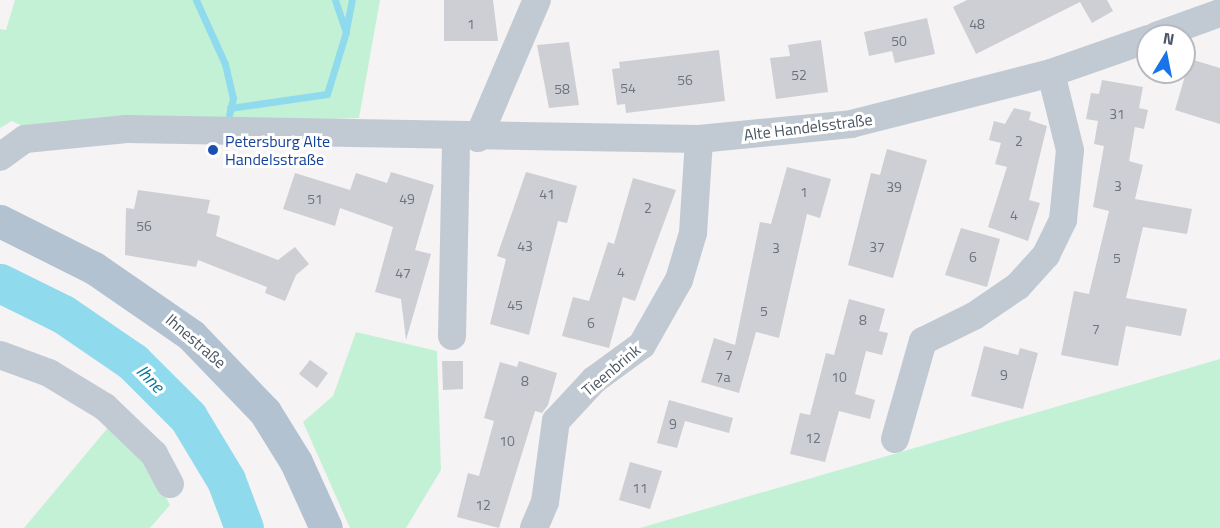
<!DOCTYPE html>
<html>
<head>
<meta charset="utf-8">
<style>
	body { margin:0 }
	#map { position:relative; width:1220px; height:528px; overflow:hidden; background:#f5f3f3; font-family:"Titillium Web",sans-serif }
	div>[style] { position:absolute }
	.green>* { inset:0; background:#c3f1d5 }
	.stream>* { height:7px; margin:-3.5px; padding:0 3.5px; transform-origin:3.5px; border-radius:3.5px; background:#90daee }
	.river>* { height:39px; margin:-19.5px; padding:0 19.5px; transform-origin:19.5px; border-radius:19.5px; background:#90daee }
	.building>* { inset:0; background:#cdcfd5 }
	.minor>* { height:28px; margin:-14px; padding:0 14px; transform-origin:14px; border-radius:14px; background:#c1cad2 }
	.major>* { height:33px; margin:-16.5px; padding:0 16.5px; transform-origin:16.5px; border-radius:16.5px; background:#b3c2d1 }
	.dots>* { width:16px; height:16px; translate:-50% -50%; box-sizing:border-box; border:3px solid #fff; border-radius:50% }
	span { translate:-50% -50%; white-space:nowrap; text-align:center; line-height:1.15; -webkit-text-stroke:6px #fff; paint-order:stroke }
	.number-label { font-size:14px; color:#6b747e }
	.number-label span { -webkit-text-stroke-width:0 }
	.street-label { font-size:16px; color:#4a5661 }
	.transit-label { font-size:16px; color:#164399 }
	.left { translate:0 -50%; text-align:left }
	.water-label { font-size:18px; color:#0c7c9b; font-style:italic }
	.north { position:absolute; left:1136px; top:24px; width:60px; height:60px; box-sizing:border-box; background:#fff; border:2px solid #b7bbc0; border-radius:50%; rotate:10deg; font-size:16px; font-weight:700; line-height:24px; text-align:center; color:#4a5661 }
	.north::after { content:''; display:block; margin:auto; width:21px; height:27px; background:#1a73e8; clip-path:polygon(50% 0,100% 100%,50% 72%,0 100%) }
</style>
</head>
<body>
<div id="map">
	<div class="green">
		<div style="clip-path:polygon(15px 0,380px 0,359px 118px,24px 127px,12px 121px,0 128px,0 29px,6px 30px)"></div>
		<div style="clip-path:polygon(356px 332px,437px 351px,441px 470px,406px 528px,350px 528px,303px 422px,333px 396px)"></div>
		<div style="clip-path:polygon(1220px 359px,1220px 528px,640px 528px)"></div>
		<div style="clip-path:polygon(111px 424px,144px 459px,170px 505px,150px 528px,24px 528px)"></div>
	</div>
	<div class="stream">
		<div style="left:196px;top:0;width:70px;rotate:65.6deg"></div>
		<div style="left:225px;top:64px;width:35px;rotate:77deg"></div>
		<div style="left:233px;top:98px;width:17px;rotate:103deg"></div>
		<div style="left:346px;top:30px;width:31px;rotate:-79deg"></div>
		<div style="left:230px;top:108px;width:98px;rotate:-8.2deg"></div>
		<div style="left:327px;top:94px;width:65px;rotate:-73deg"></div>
		<div style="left:346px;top:32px;width:34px;rotate:-109deg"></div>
	</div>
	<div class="river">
		<div style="left:0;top:283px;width:70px;rotate:26.2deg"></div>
		<div style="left:63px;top:314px;width:85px;rotate:34.4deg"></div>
		<div style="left:133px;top:362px;width:78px;rotate:45deg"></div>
		<div style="left:188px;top:417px;width:74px;rotate:58.9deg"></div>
		<div style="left:226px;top:480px;width:51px;rotate:69.4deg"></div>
	</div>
	<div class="building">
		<div style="clip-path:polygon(444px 0,493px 0,498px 41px,444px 41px)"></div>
		<div style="clip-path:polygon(967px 0,1107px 0,1113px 11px,1092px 23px,1080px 2px,976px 54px,953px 7px)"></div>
		<div style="clip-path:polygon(927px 18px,935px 54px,895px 63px,892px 51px,869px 56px,864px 32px)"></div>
		<div style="clip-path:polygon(821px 40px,828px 92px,776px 99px,770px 58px,790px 56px,788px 45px)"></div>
		<div style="clip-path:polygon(569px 42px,579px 105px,549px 108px,537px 45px)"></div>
		<div style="clip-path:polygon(719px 50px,725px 101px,626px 113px,625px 104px,617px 105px,612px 69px,620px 68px,619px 62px)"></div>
		<div style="clip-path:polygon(1190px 59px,1220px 68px,1220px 124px,1175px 110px)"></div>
		<div style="clip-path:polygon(1102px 80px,1143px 87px,1139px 108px,1148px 110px,1144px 129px,1135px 127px,1129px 161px,1143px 165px,1135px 199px,1192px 209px,1187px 234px,1143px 227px,1126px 298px,1187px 309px,1181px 336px,1126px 326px,1118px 366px,1061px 355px,1074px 291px,1089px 294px,1109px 211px,1093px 207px,1104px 146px,1094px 144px,1098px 121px,1086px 119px,1091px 93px,1099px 94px)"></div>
		<div style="clip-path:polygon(1014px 108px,1031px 112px,1029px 120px,1047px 126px,1029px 200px,1040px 203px,1028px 241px,988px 227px,1007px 167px,995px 164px,1001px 143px,989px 140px,994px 121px,1005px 124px)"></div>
		<div style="clip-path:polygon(887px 149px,927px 160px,893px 278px,848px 265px,871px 173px,880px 175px)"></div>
		<div style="clip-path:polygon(787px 167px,831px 179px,820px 218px,807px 214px,779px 338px,756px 332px,739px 393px,701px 382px,714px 338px,735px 345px,760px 222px,771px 224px)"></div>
		<div style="clip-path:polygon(391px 172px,434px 185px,415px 250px,431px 254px,406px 340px,401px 299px,375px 292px,393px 227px,340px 208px,335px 226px,283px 209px,295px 173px,350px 190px,356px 173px,387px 183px)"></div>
		<div style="clip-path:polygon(526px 172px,577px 186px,567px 223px,558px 221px,529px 335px,490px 324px,506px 259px,497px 256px)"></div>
		<div style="clip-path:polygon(633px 178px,676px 190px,635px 301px,623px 297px,609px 348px,562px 336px,573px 297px,589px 301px,608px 242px,614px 244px)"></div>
		<div style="clip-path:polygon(138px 190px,210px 200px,207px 213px,220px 216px,216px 236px,278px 260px,295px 247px,309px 264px,296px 275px,285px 301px,265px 293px,267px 287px,198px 260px,196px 267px,125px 255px,126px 208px,134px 209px)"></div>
		<div style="clip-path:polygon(961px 228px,1000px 239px,987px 287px,945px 275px)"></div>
		<div style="clip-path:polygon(849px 299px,885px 309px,879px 331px,888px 333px,882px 355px,866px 351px,855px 394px,875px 400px,870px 419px,839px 411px,825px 462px,790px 454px,800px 413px,810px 415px,826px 353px,834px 355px)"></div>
		<div style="clip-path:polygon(984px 346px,1018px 355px,1020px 348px,1038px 353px,1023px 409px,971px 396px)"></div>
		<div style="clip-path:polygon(310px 360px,328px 373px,317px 388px,299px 374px)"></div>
		<div style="clip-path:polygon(442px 361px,463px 361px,463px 389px,443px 390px)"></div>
		<div style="clip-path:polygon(519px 361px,557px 373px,548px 405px,542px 413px,535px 411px,499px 528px,457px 517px,468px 473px,479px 476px,494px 421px,484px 418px,500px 362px,517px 367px)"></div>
		<div style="clip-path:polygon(669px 400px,733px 418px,729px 433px,685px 421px,677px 448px,657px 443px)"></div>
		<div style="clip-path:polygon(630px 462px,662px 471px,650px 509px,619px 500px)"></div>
	</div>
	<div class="minor">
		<div style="left:1156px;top:36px;width:68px;rotate:-19.8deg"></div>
		<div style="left:478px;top:138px;width:150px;rotate:-66.9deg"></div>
		<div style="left:0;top:157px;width:31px;rotate:-36deg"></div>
		<div style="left:25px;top:139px;width:102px;rotate:-5.6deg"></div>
		<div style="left:127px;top:129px;width:572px;rotate:1deg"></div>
		<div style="left:699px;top:139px;width:153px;rotate:-5.6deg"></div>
		<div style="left:851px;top:124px;width:206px;rotate:-14.3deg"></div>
		<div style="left:1051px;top:73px;width:103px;rotate:-19.3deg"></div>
		<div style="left:452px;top:336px;width:198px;rotate:-88.8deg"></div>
		<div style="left:0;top:355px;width:52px;rotate:20.2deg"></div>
		<div style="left:49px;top:373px;width:66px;rotate:31.3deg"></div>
		<div style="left:105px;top:407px;width:68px;rotate:43.8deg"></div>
		<div style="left:154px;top:454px;width:34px;rotate:62deg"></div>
		<div style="left:895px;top:439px;width:102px;rotate:-74.1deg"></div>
		<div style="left:923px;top:341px;width:57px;rotate:-26.1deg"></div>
		<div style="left:974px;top:316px;width:53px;rotate:-34.3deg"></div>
		<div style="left:1018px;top:286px;width:42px;rotate:-47.9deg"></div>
		<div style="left:1046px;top:255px;width:39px;rotate:-64deg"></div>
		<div style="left:1063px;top:220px;width:70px;rotate:-84.3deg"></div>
		<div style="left:1070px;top:150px;width:79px;rotate:-103.9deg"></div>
		<div style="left:534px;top:528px;width:28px;rotate:-67deg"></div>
		<div style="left:545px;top:502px;width:82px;rotate:-82.3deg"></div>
		<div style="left:556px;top:421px;width:56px;rotate:-47.2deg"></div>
		<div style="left:594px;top:380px;width:59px;rotate:-36.1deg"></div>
		<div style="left:642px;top:345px;width:75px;rotate:-60.4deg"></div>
		<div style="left:679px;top:280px;width:49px;rotate:-73.4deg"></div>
		<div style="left:693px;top:233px;width:94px;rotate:-86.3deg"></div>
	</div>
	<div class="major">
		<div style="left:0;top:221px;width:105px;rotate:26.6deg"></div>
		<div style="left:94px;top:268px;width:118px;rotate:34.6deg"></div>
		<div style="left:191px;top:335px;width:107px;rotate:46.1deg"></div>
		<div style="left:265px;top:412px;width:59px;rotate:58.2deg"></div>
		<div style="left:296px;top:462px;width:72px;rotate:65.6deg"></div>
	</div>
	<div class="dots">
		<div style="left:213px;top:150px;background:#1a4fb4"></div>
	</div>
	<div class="number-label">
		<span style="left:471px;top:24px">1</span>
		<span style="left:977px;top:24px">48</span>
		<span style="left:899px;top:41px">50</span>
		<span style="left:799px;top:75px">52</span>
		<span style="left:685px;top:80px">56</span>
		<span style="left:628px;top:88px">54</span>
		<span style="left:562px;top:89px">58</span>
		<span style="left:1117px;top:114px">31</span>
		<span style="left:1019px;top:141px">2</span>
		<span style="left:1118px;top:186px">3</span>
		<span style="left:894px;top:187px">39</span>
		<span style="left:804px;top:192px">1</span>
		<span style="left:547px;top:194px">41</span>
		<span style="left:315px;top:199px">51</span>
		<span style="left:407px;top:199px">49</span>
		<span style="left:648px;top:208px">2</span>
		<span style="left:1014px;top:215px">4</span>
		<span style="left:144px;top:226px">56</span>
		<span style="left:525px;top:246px">43</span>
		<span style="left:877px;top:247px">37</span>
		<span style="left:776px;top:248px">3</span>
		<span style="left:973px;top:257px">6</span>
		<span style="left:1117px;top:258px">5</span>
		<span style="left:621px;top:272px">4</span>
		<span style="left:403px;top:273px">47</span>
		<span style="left:515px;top:305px">45</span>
		<span style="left:764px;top:311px">5</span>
		<span style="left:863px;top:320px">8</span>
		<span style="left:591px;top:323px">6</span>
		<span style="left:1096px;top:329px">7</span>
		<span style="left:729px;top:355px">7</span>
		<span style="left:1004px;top:375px">9</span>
		<span style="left:723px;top:377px">7a</span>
		<span style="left:839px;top:377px">10</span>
		<span style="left:525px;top:381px">8</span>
		<span style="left:673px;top:424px">9</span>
		<span style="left:813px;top:438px">12</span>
		<span style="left:507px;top:441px">10</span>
		<span style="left:640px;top:488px">11</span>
		<span style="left:483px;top:505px">12</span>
	</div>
	<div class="street-label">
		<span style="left:808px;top:127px;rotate:-7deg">Alte Handelsstraße</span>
		<span style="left:196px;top:341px;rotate:41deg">Ihnestraße</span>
		<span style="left:611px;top:370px;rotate:-40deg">Tieenbrink</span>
	</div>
	<div class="transit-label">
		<span class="left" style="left:225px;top:150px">Petersburg Alte<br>Handelsstraße</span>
	</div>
	<div class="water-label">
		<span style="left:150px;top:379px;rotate:46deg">Ihne</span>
	</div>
	<div class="north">N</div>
</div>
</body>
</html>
